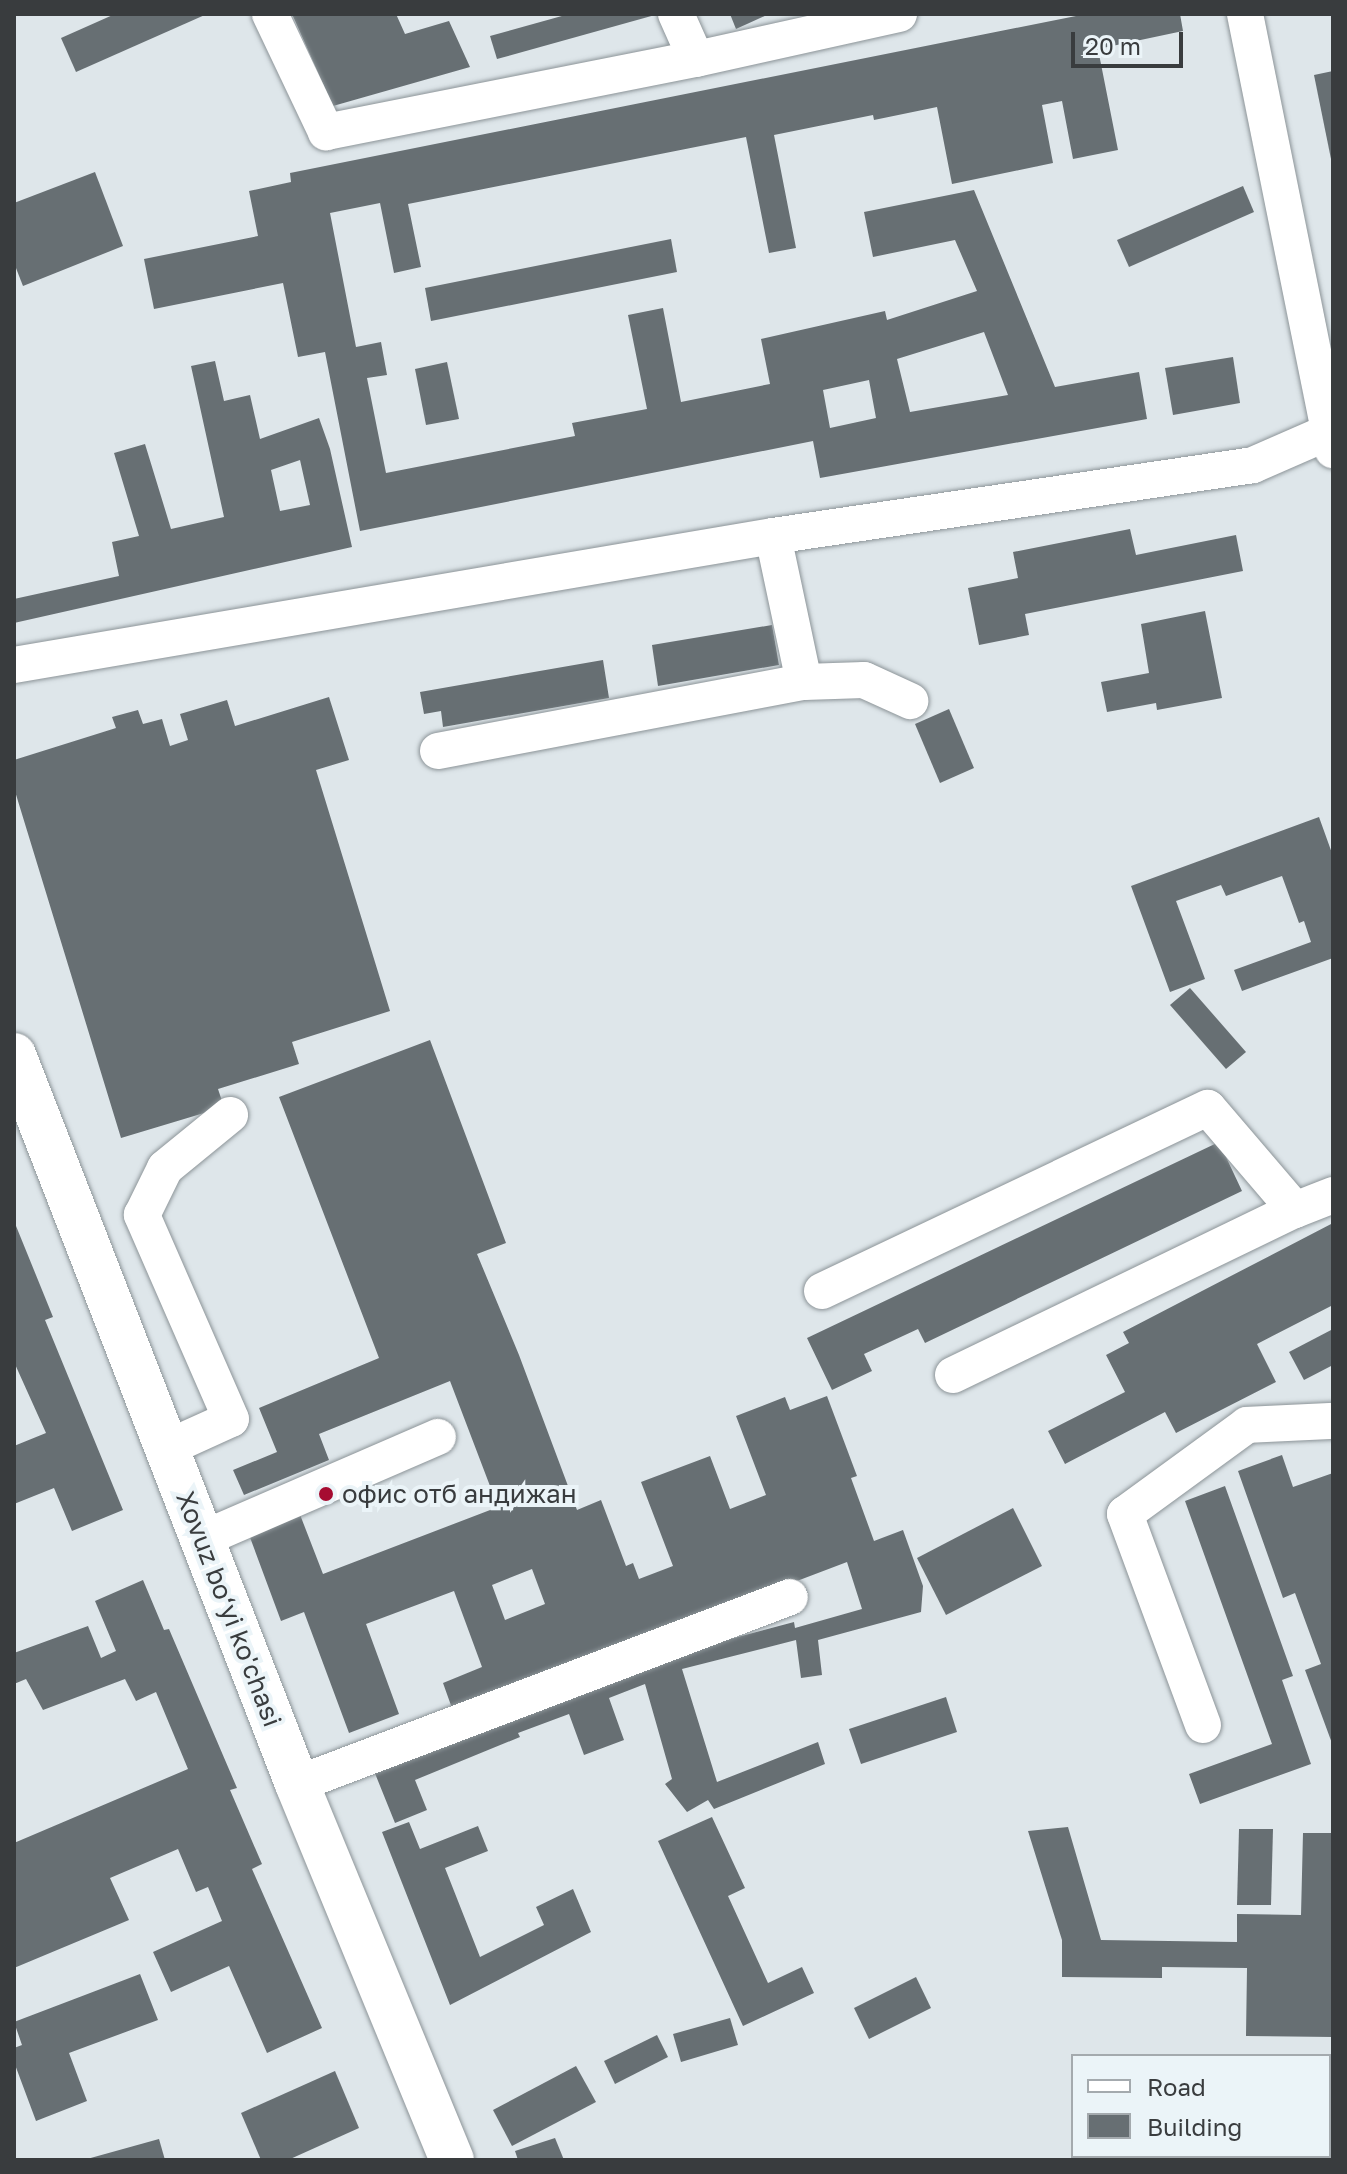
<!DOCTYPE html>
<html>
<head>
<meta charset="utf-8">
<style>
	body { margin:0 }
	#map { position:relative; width:1347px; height:2174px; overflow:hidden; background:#dee6ea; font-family:"Golos Text",sans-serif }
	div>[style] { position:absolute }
	.building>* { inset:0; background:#676f73 }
	.roads { filter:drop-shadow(0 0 2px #8c9498) drop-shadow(0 0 2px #8c9498) }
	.minor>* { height:36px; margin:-18px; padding:0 18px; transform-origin:18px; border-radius:18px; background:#fff }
	.major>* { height:44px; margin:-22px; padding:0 22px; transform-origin:22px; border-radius:22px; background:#fff }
	.dots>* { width:22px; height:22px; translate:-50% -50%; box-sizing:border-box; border:4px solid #ebf4f8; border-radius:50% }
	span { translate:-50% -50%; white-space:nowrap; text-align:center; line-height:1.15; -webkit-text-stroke:8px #ebf4f8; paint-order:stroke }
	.poi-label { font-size:26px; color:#393c3e }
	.left { translate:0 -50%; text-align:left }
	.street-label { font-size:26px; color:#393c3e }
	.frame { position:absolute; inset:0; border:16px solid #393c3e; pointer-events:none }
	.legend { position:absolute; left:1071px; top:2054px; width:260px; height:104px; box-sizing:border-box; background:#ebf4f8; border:2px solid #a4aaae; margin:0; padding:10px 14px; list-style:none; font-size:24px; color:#393c3e }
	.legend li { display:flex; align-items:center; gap:16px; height:40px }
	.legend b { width:40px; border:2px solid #a4aaae }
	.scale { position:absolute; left:1071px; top:32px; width:112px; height:36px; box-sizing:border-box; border:4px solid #393c3e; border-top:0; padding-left:10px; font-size:24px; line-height:28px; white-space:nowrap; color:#393c3e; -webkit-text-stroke:6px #ebf4f8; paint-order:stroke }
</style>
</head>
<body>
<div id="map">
	<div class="building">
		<div style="clip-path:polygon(115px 14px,207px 14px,76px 72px,61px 38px)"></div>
		<div style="clip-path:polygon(292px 14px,396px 14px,405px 34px,449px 21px,470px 67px,333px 106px)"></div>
		<div style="clip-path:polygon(569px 14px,655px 14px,655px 15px,497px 59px,490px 36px)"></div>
		<div style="clip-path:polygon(730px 14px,769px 14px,736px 29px)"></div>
		<div style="clip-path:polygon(evenodd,1086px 14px,1180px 14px,1183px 31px,1098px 49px,1118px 150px,1073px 159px,1062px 101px,1042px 105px,1053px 163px,952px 184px,937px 107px,874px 120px,873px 115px,774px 135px,796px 248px,769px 253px,746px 137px,408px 204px,421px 267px,394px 273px,380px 203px,330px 213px,356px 347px,381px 342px,387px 375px,367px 378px,386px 473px,575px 436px,572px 423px,647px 409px,628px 315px,663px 308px,681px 402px,770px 384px,761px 339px,885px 311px,887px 320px,977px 291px,955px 240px,873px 257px,864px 212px,974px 190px,1055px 387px,1139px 372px,1147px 419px,820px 478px,813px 441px,360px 531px,325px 352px,298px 357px,283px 283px,154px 309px,144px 259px,258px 236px,249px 191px,291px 182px,290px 173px,1086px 14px,984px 332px,1008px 395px,910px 412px,897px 359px,984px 332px,1086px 14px,869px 380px,876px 418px,830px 428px,823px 390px,869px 380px)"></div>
		<div style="clip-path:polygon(1333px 71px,1333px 163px,1332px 164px,1314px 75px)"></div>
		<div style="clip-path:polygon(95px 172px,123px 246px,23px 286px,14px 263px,14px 203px)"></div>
		<div style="clip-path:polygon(1243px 186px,1254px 212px,1129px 267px,1117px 240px)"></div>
		<div style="clip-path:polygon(671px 239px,677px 272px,431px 321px,425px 288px)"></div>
		<div style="clip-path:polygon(1233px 357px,1240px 403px,1173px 415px,1165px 368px)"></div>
		<div style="clip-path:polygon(evenodd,215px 361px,224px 401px,250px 395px,260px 439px,319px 418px,330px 449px,352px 547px,14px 623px,14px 599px,119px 576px,112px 542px,139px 536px,114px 453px,145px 444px,171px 529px,224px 517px,191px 366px,215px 361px,300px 460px,310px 505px,280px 511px,271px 470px,300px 460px)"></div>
		<div style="clip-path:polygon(447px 362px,459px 419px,426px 425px,415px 369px)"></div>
		<div style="clip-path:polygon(1130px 529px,1136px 555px,1236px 535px,1243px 571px,1025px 614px,1029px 635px,979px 645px,968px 588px,1018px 578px,1013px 552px)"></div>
		<div style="clip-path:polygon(1205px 611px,1222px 698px,1157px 710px,1156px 703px,1107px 712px,1101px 682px,1149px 673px,1141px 624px)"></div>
		<div style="clip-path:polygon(772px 625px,779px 665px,658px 686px,652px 645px)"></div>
		<div style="clip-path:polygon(603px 660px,609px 698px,443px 727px,441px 711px,424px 714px,420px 692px)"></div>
		<div style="clip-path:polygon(329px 697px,349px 760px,316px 770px,390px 1011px,292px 1042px,299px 1064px,218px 1089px,224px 1107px,121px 1138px,14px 788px,14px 760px,116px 728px,112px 717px,138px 710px,143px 724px,162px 719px,170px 746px,188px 740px,180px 714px,227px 700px,235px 726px)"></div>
		<div style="clip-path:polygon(949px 709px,974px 768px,940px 783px,915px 724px)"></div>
		<div style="clip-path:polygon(1319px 817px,1333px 856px,1333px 958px,1242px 991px,1234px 970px,1311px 942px,1304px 921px,1299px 923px,1282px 876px,1226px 896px,1221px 885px,1176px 901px,1205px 979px,1170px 992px,1131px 886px)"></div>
		<div style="clip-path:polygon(1190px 988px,1246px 1052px,1226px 1069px,1170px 1005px)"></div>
		<div style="clip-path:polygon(evenodd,430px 1040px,506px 1243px,477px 1254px,519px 1355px,577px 1510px,601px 1500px,626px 1566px,633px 1563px,639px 1579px,673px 1566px,641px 1482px,710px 1456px,730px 1509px,766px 1495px,736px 1416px,785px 1397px,790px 1410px,827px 1396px,857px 1476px,851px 1478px,874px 1541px,903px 1530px,923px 1586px,921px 1612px,818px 1640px,822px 1675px,801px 1678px,796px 1640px,682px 1669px,717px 1782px,818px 1742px,825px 1764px,714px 1809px,708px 1800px,687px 1812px,665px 1784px,672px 1779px,645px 1684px,609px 1698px,624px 1740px,584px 1755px,569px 1714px,518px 1733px,520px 1737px,415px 1780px,427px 1810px,395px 1823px,372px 1766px,655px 1659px,794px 1622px,795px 1628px,862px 1609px,847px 1562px,453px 1711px,443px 1683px,482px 1667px,454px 1591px,366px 1624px,399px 1714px,349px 1733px,304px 1612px,281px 1621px,248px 1532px,299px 1512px,323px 1574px,498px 1507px,450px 1381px,319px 1434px,329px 1460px,244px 1495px,233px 1470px,277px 1452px,259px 1408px,379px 1358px,279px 1097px,430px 1040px,532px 1569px,545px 1604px,505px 1620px,492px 1585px,532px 1569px)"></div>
		<div style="clip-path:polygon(1219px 1142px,1242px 1191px,925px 1343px,918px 1329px,864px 1354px,872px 1371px,832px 1390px,807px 1338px)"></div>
		<div style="clip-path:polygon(14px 1221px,53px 1317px,45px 1320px,123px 1510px,72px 1531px,54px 1488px,14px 1504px,14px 1446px,46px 1433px,14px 1362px)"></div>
		<div style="clip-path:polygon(1333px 1223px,1333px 1305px,1257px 1344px,1276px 1382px,1176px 1433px,1165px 1412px,1065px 1464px,1048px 1431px,1125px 1392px,1106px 1355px,1129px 1343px,1123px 1332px)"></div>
		<div style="clip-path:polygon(1333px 1329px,1333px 1365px,1304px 1380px,1289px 1352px)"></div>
		<div style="clip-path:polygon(1282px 1455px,1293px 1487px,1333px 1473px,1333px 1746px,1305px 1670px,1321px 1664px,1295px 1593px,1283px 1598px,1238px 1471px)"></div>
		<div style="clip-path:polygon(1225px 1486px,1293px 1676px,1282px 1680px,1311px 1764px,1200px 1804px,1189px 1774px,1272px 1744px,1185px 1501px)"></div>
		<div style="clip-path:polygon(1013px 1508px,1042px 1566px,946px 1615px,917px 1558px)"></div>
		<div style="clip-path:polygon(143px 1580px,164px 1630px,169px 1629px,237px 1788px,230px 1790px,262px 1864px,252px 1869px,322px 2028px,267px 2053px,229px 1966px,171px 1992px,153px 1952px,222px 1921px,208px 1887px,196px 1892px,178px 1849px,110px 1878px,129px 1920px,14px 1968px,14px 1843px,188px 1769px,156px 1692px,136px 1701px,125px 1679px,43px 1710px,26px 1679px,14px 1684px,14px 1653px,88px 1626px,101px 1658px,116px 1651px,95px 1601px)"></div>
		<div style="clip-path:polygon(946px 1697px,957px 1732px,861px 1764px,849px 1729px)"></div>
		<div style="clip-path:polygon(712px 1817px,745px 1888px,728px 1896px,768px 1983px,802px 1967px,814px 1993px,743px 2026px,658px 1841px)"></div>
		<div style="clip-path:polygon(409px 1822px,420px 1849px,478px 1826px,488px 1851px,445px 1868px,480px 1957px,544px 1925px,536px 1907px,573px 1889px,591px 1932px,450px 2005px,382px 1832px)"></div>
		<div style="clip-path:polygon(1068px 1827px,1101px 1940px,1237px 1942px,1237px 1914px,1301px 1915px,1303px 1833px,1333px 1833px,1333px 2037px,1246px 2036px,1247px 1968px,1162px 1967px,1162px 1978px,1062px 1977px,1062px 1940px,1028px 1831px)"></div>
		<div style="clip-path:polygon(1239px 1829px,1273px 1829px,1271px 1905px,1237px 1905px)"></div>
		<div style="clip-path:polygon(140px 1974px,158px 2020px,69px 2053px,87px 2101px,36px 2121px,14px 2062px,14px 2048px,22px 2045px,14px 2022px)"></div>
		<div style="clip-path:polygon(916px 1977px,931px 2008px,869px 2039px,854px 2008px)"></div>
		<div style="clip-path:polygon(730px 2018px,738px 2045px,681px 2062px,673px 2034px)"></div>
		<div style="clip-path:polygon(657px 2035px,668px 2057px,615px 2084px,604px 2061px)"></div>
		<div style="clip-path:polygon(576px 2066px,596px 2102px,512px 2146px,493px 2110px)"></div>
		<div style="clip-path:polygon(335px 2071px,359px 2128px,288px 2160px,261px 2160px,241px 2113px)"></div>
		<div style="clip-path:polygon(555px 2138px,564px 2160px,518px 2160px,515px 2151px)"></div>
		<div style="clip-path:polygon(159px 2139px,165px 2160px,87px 2160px,87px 2159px)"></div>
		<div style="clip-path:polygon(1329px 2153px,1333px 2153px,1333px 2160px,1187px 2160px,1187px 2156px,1329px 2156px)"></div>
	</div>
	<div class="roads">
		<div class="minor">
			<div style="left:270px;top:14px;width:131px;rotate:64.6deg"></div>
			<div style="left:326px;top:132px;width:377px;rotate:-11.2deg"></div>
			<div style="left:696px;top:59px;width:208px;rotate:-12.5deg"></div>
			<div style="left:676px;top:14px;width:49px;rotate:66deg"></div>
			<div style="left:1245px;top:14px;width:445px;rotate:78.6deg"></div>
			<div style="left:773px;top:536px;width:149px;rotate:78deg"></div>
			<div style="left:14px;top:665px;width:770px;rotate:-9.65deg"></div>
			<div style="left:773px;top:536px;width:485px;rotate:-8.4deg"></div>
			<div style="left:1253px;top:465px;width:87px;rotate:-23.6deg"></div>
			<div style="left:438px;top:751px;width:372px;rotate:-10.7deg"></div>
			<div style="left:804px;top:682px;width:60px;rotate:-1.9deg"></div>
			<div style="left:864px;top:680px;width:51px;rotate:24.5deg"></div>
			<div style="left:822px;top:1291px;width:427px;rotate:-25.4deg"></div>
			<div style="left:1208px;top:1108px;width:134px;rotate:49.5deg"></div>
			<div style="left:953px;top:1375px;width:380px;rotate:-25.8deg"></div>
			<div style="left:1295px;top:1210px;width:41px;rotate:-21.5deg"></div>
			<div style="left:167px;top:1448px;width:70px;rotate:-24.4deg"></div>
			<div style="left:231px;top:1419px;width:223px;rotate:-113.6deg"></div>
			<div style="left:142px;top:1215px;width:52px;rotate:-63.9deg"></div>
			<div style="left:165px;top:1168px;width:84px;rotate:-39.2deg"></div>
			<div style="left:202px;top:1539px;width:257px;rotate:-23.4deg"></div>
			<div style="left:1203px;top:1725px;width:225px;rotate:-110.3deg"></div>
			<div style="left:1125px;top:1514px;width:151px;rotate:-36.1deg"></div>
			<div style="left:1247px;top:1425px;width:86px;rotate:-2.7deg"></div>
			<div style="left:297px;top:1784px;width:527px;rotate:-20.77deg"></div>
		</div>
		<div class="major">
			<div style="left:14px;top:1055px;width:782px;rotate:68.78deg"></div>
			<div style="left:297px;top:1784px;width:407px;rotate:67.6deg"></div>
		</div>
	</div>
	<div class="dots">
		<div style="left:326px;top:1494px;background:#a60c31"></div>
	</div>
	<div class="poi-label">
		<span class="left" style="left:342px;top:1494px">офис отб андижан</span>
	</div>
	<div class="street-label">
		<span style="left:229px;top:1609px;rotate:69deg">Xovuz bo‘yi ko'chasi</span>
	</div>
	<div class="frame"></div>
	<ul class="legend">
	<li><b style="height:10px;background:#fff"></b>Road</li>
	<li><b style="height:22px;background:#676f73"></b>Building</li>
	</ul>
	<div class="scale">20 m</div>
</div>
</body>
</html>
